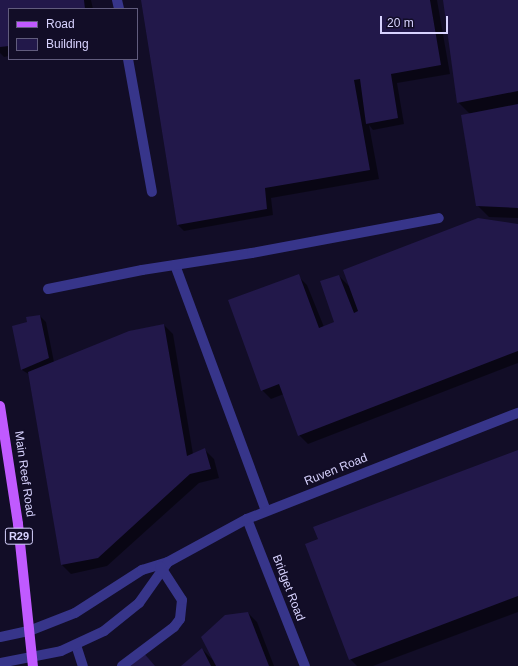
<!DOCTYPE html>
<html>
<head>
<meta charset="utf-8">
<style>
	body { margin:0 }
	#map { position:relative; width:518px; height:666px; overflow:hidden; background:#120d27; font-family:Helvetica,sans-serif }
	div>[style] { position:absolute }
	.shadow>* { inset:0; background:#0007 }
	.building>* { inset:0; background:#22184a }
	.minor>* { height:10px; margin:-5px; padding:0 5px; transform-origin:5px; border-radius:5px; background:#37358a }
	.major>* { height:10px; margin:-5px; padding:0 5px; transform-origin:5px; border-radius:5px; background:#c05aff }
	span { translate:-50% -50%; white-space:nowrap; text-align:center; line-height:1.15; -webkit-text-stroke:3px #120d27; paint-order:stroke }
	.shield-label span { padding:1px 3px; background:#120d27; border:1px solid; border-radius:3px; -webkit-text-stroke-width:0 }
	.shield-label { font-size:11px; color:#d8d3ff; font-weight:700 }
	.street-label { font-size:12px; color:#d8d3ff }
	.legend { position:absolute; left:8px; top:8px; width:130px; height:52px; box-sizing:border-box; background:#120d27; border:1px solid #615c7d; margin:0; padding:5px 7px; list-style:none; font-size:12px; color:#d8d3ff }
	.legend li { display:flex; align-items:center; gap:8px; height:20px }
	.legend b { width:20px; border:1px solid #615c7d }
	.scale { position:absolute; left:380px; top:16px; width:68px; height:18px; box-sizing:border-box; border:2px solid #d8d3ff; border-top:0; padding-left:5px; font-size:12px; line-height:14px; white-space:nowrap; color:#d8d3ff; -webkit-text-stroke:3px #120d27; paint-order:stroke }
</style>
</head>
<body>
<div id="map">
	<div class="shadow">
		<div style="clip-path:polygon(0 0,91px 0,93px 9px,9px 9px,9px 56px,4px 57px,0 53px)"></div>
		<div style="clip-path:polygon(142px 0,437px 0,450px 74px,397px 83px,404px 124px,373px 130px,369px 125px,379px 179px,271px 198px,273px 215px,184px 231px,178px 225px)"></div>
		<div style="clip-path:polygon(444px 0,518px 0,518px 218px,489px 217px,477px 205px,470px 114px,458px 102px)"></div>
		<div style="clip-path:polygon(518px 225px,518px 363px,308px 444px,299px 435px,284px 394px,271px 399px,262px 390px,298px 276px,307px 285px,324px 327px,335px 323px,339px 276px,351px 288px)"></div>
		<div style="clip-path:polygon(40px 316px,46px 322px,54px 362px,164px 325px,173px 334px,193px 454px,205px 450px,214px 459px,219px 478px,199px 483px,107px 566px,71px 574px,62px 565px,30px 375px,22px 370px,13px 326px,28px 323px)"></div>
		<div style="clip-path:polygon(518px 451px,518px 612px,373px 666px,357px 666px,350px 659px)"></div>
		<div style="clip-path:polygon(248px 613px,257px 622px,274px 666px,182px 666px,202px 649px,214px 661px)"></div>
	</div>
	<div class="building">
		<div style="clip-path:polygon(0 0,84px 0,85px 9px,9px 9px,9px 46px,0 47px)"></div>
		<div style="clip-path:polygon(141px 0,430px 0,441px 65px,391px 74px,398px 118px,366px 124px,360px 79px,354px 80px,370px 170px,265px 188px,267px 209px,177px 225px)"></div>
		<div style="clip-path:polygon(443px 0,518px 0,518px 91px,457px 103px)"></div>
		<div style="clip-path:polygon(518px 104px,518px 208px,476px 206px,461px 115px)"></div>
		<div style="clip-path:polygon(478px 218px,518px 224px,518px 351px,298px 436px,279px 384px,261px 391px,228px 300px,299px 274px,319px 328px,334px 322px,320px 281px,339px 275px,354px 313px,358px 311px,343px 270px)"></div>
		<div style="clip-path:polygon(40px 315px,49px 358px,21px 370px,12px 326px,27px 322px,26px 317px)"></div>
		<div style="clip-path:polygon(164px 324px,187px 456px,205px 448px,211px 469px,190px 474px,98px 558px,61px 565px,28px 372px,129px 331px)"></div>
		<div style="clip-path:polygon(518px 450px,518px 596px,349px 660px,305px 544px,318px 539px,313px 527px)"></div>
		<div style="clip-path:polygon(248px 612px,269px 666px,216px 666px,201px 637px,225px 615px)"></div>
		<div style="clip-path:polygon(202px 648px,211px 666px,181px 666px)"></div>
		<div style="clip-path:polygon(142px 651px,155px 666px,124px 666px)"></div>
	</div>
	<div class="minor">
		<div style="left:117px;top:0;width:9px;rotate:77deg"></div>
		<div style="left:128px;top:59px;width:135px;rotate:79.8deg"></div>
		<div style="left:175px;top:265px;width:262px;rotate:69.7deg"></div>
		<div style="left:48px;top:289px;width:96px;rotate:-11.4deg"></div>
		<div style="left:142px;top:270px;width:111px;rotate:-8.8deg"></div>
		<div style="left:252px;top:253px;width:190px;rotate:-10.6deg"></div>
		<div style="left:247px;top:519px;width:158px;rotate:68.5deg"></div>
		<div style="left:0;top:637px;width:30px;rotate:-12deg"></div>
		<div style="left:29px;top:631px;width:49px;rotate:-21.4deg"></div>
		<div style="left:75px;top:613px;width:80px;rotate:-32.7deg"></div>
		<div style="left:142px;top:570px;width:27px;rotate:-17deg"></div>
		<div style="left:168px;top:562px;width:90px;rotate:-28.6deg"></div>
		<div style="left:247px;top:519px;width:291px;rotate:-21.4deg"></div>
		<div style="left:76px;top:645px;width:22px;rotate:72deg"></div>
		<div style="left:0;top:663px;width:62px;rotate:-11.1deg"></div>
		<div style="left:61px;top:651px;width:47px;rotate:-24.9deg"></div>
		<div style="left:104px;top:631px;width:45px;rotate:-38.7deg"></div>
		<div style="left:139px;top:603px;width:50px;rotate:-54.7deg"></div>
		<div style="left:122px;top:666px;width:65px;rotate:-36.9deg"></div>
		<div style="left:174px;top:627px;width:10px;rotate:-53deg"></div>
		<div style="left:180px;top:619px;width:19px;rotate:-84deg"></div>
		<div style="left:182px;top:600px;width:40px;rotate:-122.9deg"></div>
	</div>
	<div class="major">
		<div style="left:0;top:406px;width:119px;rotate:81.3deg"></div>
		<div style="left:18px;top:524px;width:143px;rotate:84deg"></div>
	</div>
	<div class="shield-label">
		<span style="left:19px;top:536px">R29</span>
	</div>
	<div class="street-label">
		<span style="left:336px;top:470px;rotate:-22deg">Ruven Road</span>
		<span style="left:24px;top:474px;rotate:82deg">Main Reef Road</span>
		<span style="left:288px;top:588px;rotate:69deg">Bridget Road</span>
	</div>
	<ul class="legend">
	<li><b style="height:5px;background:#c05aff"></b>Road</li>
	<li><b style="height:11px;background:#22184a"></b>Building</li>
	</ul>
	<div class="scale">20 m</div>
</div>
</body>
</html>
